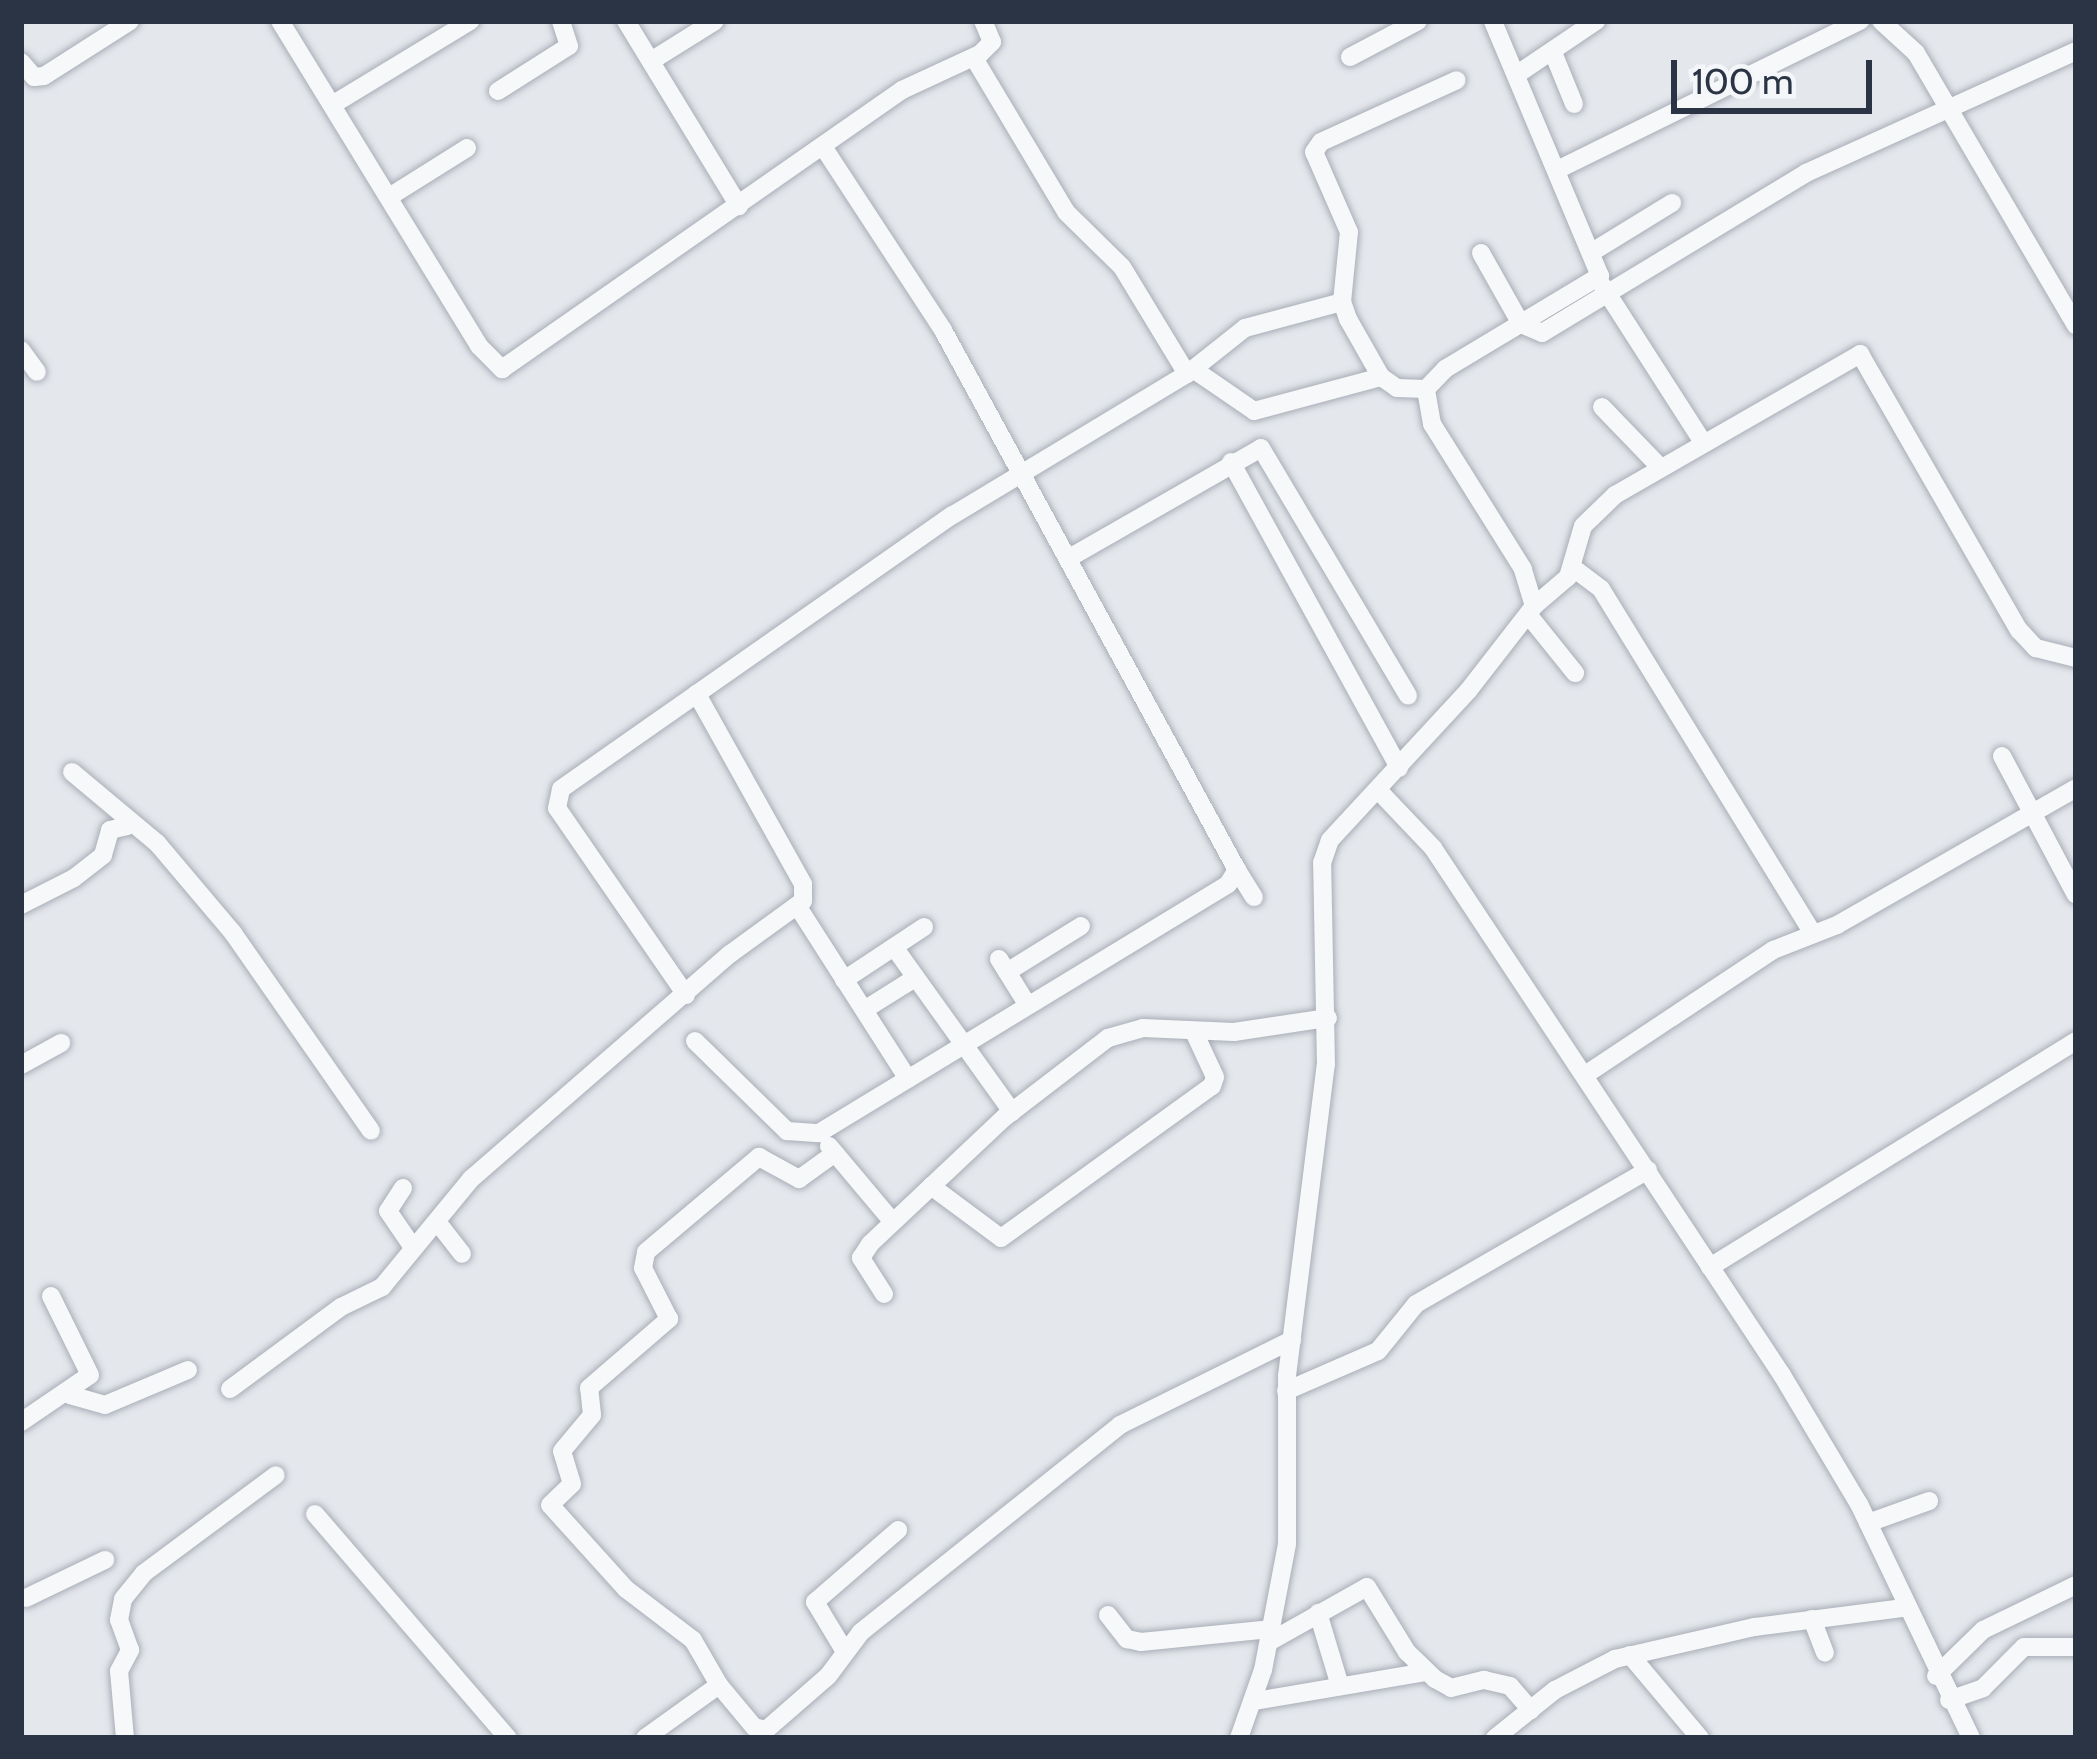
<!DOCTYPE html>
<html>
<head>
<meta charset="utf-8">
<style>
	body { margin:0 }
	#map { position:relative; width:2097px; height:1759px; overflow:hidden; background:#e4e7ec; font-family:Cabin,sans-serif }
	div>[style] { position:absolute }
	.roads { filter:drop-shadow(0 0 3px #a9aeb7) drop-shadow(0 0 3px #a9aeb7) }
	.minor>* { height:18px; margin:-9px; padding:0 9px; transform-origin:9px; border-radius:9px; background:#f7f8fa }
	span { translate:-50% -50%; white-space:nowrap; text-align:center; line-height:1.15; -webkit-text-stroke:9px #f4f6f9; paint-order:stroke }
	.frame { position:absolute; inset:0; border:24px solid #2b3445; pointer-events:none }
	.scale { position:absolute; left:1671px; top:60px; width:201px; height:54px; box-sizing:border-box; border:6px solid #2b3445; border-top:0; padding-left:15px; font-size:36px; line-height:42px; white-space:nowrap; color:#2b3445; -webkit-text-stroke:9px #f4f6f9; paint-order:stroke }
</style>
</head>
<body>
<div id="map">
	<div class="roads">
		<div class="minor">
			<div style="left:280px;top:21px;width:381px;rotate:58.5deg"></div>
			<div style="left:479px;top:346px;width:33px;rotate:45deg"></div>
			<div style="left:502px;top:369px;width:488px;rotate:-34.9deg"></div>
			<div style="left:902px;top:90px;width:86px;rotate:-24.8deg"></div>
			<div style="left:980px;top:54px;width:17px;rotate:-45deg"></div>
			<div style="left:992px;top:42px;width:23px;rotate:-113deg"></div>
			<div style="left:626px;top:21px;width:217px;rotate:58.6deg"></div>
			<div style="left:1881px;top:21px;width:47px;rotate:42.4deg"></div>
			<div style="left:1916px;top:53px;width:316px;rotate:59.6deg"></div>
			<div style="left:1554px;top:55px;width:53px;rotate:67.8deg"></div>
			<div style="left:1350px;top:57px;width:77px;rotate:-27.9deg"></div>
			<div style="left:974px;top:58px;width:179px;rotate:59.1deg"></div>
			<div style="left:1066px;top:212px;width:78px;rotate:44.5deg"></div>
			<div style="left:1122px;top:267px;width:125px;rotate:58.7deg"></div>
			<div style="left:651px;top:61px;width:75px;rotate:-32deg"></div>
			<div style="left:21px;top:62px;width:20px;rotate:49deg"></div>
			<div style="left:34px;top:77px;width:10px;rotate:-6deg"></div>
			<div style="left:44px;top:76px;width:102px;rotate:-32.6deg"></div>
			<div style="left:1516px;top:75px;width:97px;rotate:-34deg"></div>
			<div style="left:498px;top:91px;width:84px;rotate:-32.4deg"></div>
			<div style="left:569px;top:46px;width:26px;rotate:-108deg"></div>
			<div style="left:332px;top:105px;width:162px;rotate:-31.3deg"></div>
			<div style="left:1557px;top:170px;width:338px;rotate:-26.2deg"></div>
			<div style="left:389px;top:197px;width:92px;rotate:-32.1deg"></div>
			<div style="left:1592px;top:252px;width:94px;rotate:-31.5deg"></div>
			<div style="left:1481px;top:253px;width:81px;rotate:60.6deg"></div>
			<div style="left:1521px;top:324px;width:23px;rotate:23deg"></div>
			<div style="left:1542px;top:333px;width:309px;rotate:-31.2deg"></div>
			<div style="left:1806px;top:173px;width:296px;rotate:-24.3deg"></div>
			<div style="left:1602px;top:285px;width:185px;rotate:57.3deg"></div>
			<div style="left:21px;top:350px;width:27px;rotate:54deg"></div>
			<div style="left:1193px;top:369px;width:74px;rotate:34.5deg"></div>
			<div style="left:1254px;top:411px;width:131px;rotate:-15deg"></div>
			<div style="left:1426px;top:389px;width:29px;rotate:-178deg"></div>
			<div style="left:1397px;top:388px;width:19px;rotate:-145deg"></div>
			<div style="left:1381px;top:377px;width:67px;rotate:-119.6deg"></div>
			<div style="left:1348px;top:319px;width:18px;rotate:-109deg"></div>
			<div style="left:1342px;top:302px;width:70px;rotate:-84.3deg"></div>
			<div style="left:1349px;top:232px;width:87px;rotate:-113.6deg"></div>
			<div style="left:1314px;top:152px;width:12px;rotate:-55deg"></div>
			<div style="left:1321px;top:142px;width:149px;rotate:-24.5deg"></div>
			<div style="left:1602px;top:407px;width:82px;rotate:46deg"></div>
			<div style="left:1231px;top:462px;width:349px;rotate:61.2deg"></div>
			<div style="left:1069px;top:558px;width:221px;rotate:-29.8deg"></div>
			<div style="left:1261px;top:448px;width:288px;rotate:59.3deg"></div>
			<div style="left:1572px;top:567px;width:36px;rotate:37deg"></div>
			<div style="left:1601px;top:589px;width:405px;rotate:58.4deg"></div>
			<div style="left:1534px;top:606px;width:45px;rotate:-40.5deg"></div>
			<div style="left:1568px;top:577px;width:53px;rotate:-73.6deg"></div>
			<div style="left:1583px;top:526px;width:45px;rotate:-44.1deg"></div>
			<div style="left:1615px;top:495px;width:283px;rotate:-29.9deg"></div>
			<div style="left:1860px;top:354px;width:319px;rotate:60.1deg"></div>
			<div style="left:2019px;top:630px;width:25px;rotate:47deg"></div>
			<div style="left:2036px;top:648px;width:41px;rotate:14deg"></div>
			<div style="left:1530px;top:617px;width:72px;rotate:51.2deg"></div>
			<div style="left:2002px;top:756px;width:157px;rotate:62deg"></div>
			<div style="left:72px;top:772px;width:111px;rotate:39.9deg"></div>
			<div style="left:157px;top:843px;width:118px;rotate:49.8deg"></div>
			<div style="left:233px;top:933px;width:241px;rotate:55.1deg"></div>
			<div style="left:1378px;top:790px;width:80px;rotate:46.5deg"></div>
			<div style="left:1433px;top:848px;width:632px;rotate:56.49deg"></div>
			<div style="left:1782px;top:1375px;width:150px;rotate:59.2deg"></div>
			<div style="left:1859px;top:1504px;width:259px;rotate:64.4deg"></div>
			<div style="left:1237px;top:870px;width:32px;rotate:58deg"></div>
			<div style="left:21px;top:905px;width:59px;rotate:-27deg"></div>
			<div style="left:74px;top:878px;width:37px;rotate:-38deg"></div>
			<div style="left:103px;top:855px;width:26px;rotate:-74deg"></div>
			<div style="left:110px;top:830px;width:18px;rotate:-13deg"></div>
			<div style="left:798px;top:907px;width:204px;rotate:57.4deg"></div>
			<div style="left:894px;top:947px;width:203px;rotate:54.4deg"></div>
			<div style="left:999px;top:959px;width:53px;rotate:58.1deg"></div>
			<div style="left:1007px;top:972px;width:87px;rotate:-31.9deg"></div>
			<div style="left:844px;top:980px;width:96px;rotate:-33.5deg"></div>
			<div style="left:686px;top:995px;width:227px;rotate:-124.6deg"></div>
			<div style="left:557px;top:808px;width:19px;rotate:-78deg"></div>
			<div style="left:561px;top:789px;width:478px;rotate:-35deg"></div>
			<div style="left:953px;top:515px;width:273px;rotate:-31.1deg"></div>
			<div style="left:1187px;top:374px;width:74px;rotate:-38.4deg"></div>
			<div style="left:1245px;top:328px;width:100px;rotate:-15deg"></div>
			<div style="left:864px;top:1010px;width:60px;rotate:-32.1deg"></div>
			<div style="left:695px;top:1041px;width:129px;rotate:44.4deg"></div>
			<div style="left:787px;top:1131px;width:32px;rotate:4deg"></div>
			<div style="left:819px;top:1133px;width:479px;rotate:-31.3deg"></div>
			<div style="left:1228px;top:884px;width:17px;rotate:-57deg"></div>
			<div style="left:1237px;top:870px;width:615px;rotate:-118.57deg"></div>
			<div style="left:943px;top:330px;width:217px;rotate:-123.2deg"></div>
			<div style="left:21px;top:1065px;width:46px;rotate:-28.8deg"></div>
			<div style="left:1585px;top:1075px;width:226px;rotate:-33.6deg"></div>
			<div style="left:1773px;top:950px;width:69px;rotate:-21.3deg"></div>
			<div style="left:1837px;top:925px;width:275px;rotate:-29.8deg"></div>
			<div style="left:829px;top:1146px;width:98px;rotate:50deg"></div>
			<div style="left:931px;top:1186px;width:87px;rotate:36.6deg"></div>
			<div style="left:1001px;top:1238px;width:260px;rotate:-35.8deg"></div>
			<div style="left:1212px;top:1086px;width:9px;rotate:-72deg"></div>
			<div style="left:1215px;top:1077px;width:50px;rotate:-115deg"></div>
			<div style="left:403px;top:1188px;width:27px;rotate:123deg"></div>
			<div style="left:388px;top:1211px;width:42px;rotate:55.6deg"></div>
			<div style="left:438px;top:1223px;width:39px;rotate:52deg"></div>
			<div style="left:1710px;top:1267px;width:430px;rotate:-31.7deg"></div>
			<div style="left:884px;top:1294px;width:43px;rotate:-122.6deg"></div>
			<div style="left:861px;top:1258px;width:17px;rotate:-57deg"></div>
			<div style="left:870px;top:1244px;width:185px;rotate:-43.3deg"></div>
			<div style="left:1005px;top:1117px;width:130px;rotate:-37.5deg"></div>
			<div style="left:1108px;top:1038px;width:36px;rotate:-16deg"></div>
			<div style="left:1143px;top:1028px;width:91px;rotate:2.5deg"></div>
			<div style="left:1234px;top:1032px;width:95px;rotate:-8.5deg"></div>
			<div style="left:230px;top:1389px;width:138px;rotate:-36.5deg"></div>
			<div style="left:341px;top:1307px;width:46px;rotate:-26deg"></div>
			<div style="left:382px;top:1287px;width:140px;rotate:-50.5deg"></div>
			<div style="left:471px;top:1179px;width:343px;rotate:-41deg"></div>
			<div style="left:730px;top:954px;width:90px;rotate:-36deg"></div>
			<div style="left:803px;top:901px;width:17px;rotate:-90deg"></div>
			<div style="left:803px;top:884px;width:218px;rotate:-119.2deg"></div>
			<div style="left:1286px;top:1391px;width:100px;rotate:-23.5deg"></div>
			<div style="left:1378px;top:1351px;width:60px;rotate:-51deg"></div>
			<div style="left:1416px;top:1304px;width:268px;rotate:-30deg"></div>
			<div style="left:70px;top:1395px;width:36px;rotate:16deg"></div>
			<div style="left:105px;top:1405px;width:90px;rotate:-22.9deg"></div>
			<div style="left:21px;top:1422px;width:83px;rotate:-34.3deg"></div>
			<div style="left:90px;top:1375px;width:88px;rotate:-116.3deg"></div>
			<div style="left:315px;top:1514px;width:296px;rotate:49.3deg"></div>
			<div style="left:1868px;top:1523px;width:65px;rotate:-19.8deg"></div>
			<div style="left:26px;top:1598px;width:88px;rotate:-25.7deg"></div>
			<div style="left:1318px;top:1613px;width:76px;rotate:73.2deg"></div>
			<div style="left:1108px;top:1615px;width:31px;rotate:52deg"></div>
			<div style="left:1127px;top:1639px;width:14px;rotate:12deg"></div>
			<div style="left:1141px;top:1642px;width:132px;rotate:-5.7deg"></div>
			<div style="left:1812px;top:1619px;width:36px;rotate:69deg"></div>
			<div style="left:1269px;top:1642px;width:112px;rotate:-29.3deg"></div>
			<div style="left:1367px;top:1587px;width:76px;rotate:58.4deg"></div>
			<div style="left:1407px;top:1652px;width:39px;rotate:44deg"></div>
			<div style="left:1435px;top:1679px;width:18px;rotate:29deg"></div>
			<div style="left:1451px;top:1688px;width:34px;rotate:-14deg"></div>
			<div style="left:1484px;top:1680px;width:27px;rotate:13deg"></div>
			<div style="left:1510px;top:1686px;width:32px;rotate:49deg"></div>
			<div style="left:844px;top:1650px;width:56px;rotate:-121.1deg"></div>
			<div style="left:815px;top:1602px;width:110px;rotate:-40.9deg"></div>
			<div style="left:1630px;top:1655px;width:109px;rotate:49.9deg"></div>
			<div style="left:1936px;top:1676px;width:66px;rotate:-44.4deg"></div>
			<div style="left:1983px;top:1630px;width:103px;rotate:-25.8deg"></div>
			<div style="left:719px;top:1685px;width:52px;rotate:-120deg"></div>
			<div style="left:693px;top:1640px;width:84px;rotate:-142.7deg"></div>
			<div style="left:626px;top:1589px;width:113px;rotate:-132.1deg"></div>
			<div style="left:550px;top:1505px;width:30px;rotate:-44deg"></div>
			<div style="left:572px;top:1484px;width:34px;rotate:-107deg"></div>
			<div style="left:562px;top:1451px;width:47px;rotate:-50.2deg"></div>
			<div style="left:592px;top:1415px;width:27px;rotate:-96deg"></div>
			<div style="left:589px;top:1388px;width:106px;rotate:-40.8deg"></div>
			<div style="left:669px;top:1319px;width:57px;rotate:-117deg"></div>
			<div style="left:643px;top:1268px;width:16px;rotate:-79deg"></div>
			<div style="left:646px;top:1252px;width:148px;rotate:-40.1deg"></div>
			<div style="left:759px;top:1157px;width:46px;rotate:28.8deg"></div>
			<div style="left:799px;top:1179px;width:44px;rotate:-35.8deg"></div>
			<div style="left:1949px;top:1700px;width:36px;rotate:-19deg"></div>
			<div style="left:1983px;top:1688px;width:58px;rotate:-45deg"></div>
			<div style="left:2024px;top:1647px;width:52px"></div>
			<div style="left:1255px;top:1701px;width:174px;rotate:-9.6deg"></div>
			<div style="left:125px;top:1738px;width:67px;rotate:-95.1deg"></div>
			<div style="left:119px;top:1671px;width:24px;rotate:-62deg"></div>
			<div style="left:130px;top:1650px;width:32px;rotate:-110deg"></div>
			<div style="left:119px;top:1620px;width:21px;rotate:-79deg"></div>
			<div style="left:123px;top:1599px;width:33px;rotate:-51deg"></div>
			<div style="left:144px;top:1573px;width:164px;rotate:-36.6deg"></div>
			<div style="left:645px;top:1738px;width:91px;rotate:-35.6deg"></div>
			<div style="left:719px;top:1685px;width:55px;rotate:50.2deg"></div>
			<div style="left:754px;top:1727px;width:12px;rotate:14deg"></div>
			<div style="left:766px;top:1730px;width:82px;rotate:-41.1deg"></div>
			<div style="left:828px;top:1676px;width:55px;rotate:-53.1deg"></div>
			<div style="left:861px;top:1632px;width:332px;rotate:-38.6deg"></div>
			<div style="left:1120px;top:1425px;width:192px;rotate:-26.3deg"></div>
			<div style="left:1239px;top:1738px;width:72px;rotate:-70.6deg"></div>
			<div style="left:1263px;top:1670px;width:128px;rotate:-79.2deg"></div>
			<div style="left:1287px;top:1544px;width:168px;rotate:-90deg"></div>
			<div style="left:1287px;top:1376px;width:313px;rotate:-82.9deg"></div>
			<div style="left:1326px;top:1065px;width:202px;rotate:-91.1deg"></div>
			<div style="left:1322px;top:863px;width:24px;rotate:-71deg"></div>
			<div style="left:1330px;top:840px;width:203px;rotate:-47.2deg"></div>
			<div style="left:1468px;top:691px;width:108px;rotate:-52.2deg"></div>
			<div style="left:1534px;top:606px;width:39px;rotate:-107deg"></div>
			<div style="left:1523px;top:569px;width:171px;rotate:-122.1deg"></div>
			<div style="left:1432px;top:424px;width:36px;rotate:-100deg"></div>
			<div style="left:1426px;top:389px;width:28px;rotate:-46deg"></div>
			<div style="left:1445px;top:369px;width:181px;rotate:-31deg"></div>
			<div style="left:1600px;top:276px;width:277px;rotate:-112.8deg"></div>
			<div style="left:1495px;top:1738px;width:77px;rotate:-38.7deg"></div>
			<div style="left:1555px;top:1690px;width:68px;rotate:-27.3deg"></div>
			<div style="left:1615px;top:1659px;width:144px;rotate:-12.9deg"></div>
			<div style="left:1755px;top:1627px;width:149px;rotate:-7.3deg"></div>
		</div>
	</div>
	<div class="frame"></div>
	<div class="scale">100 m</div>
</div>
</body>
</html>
